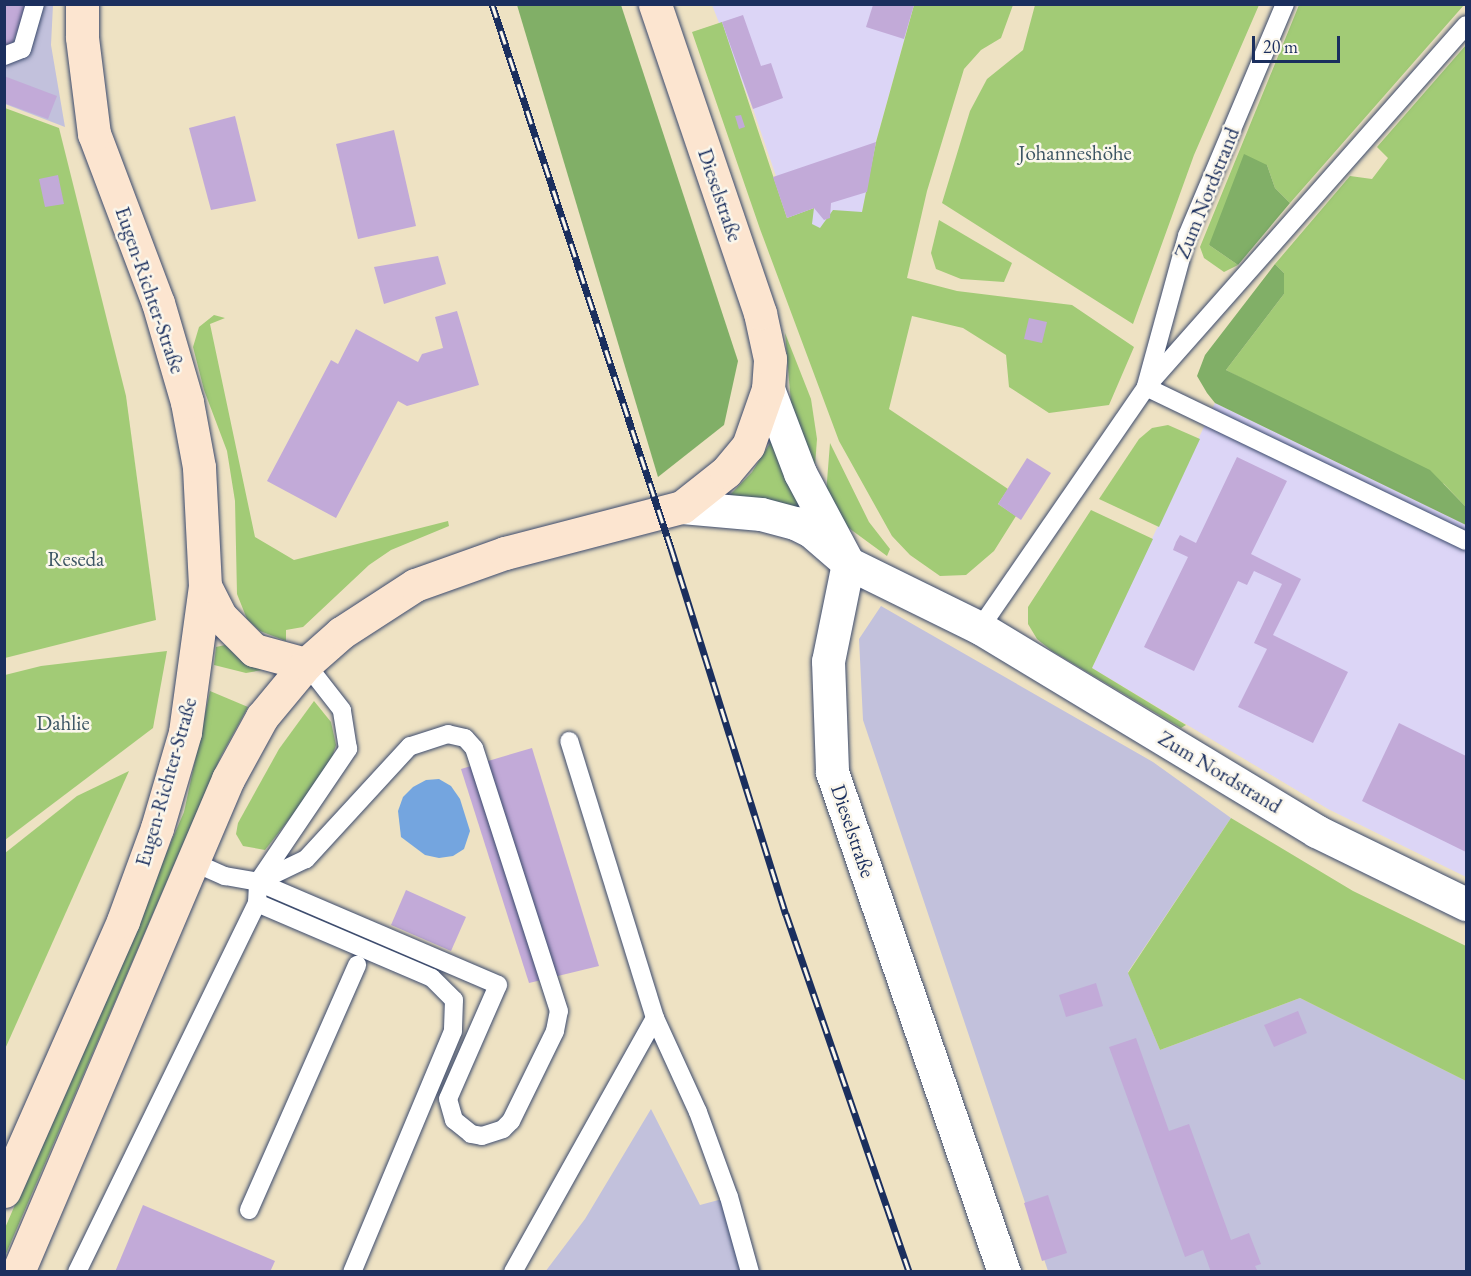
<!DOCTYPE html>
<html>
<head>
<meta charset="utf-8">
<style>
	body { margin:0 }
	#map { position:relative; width:1471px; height:1276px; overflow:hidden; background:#eee2c3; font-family:"EB Garamond",serif }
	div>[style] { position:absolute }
	.built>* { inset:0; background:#dcd5f6 }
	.industrial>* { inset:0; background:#c2c1dc }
	.green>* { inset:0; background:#a2cb76 }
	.forest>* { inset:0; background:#81af67 }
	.water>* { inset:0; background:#74a5df }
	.building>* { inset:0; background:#c2aad8 }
	.roads { filter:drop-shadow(0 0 2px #3b4a6d) drop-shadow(0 0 2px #3b4a6d) }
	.lane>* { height:18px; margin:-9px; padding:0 9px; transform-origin:9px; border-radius:9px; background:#fff }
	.street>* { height:33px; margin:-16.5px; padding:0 16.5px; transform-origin:16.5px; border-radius:16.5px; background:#fff }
	.secondary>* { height:33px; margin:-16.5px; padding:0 16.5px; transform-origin:16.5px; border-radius:16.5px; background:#fce5d0 }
	.rail>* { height:7px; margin-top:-3.5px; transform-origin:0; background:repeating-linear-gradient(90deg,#fbf7ec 0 14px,#1b2f5e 0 28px); box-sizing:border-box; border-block:2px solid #1b2f5e }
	span { translate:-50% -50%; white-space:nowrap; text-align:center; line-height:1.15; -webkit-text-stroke:5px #fbf7ec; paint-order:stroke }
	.park-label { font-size:21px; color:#3d5664 }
	.street-label { font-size:21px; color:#1b2f5e }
	.frame { position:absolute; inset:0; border:6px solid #1b2f5e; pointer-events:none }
	.scale { position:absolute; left:1252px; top:36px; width:88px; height:27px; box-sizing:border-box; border:3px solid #1b2f5e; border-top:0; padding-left:8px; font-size:18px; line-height:21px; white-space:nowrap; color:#1b2f5e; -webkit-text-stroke:4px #fbf7ec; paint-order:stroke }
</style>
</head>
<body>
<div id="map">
	<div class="built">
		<div style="clip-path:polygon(712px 5px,914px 5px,876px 142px,835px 349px,753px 109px)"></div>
		<div style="clip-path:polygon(1215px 403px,1466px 525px,1466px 877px,1328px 809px,1092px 668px)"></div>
	</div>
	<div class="industrial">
		<div style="clip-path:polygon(4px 5px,53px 5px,51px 45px,65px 127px,5px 104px)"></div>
		<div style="clip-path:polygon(881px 606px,1153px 762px,1231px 818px,1128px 972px,1160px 1050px,1300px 998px,1466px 1081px,1466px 1271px,1048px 1271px,863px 720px,859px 639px)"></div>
		<div style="clip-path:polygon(651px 1109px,700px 1205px,737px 1195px,759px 1271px,545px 1272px,585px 1219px)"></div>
	</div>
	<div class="green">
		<div style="clip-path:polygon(914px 5px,1013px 5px,1001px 38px,981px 50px,964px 69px,927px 191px,907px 278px,957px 291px,1072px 305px,1134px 347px,1109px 405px,1049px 413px,1009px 387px,1006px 355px,963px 328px,912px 316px,889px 409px,1008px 489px,998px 504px,1016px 516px,994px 551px,966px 575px,940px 576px,910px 555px,892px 536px,839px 441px,760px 229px,692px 32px,722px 22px,787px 218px,814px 208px,812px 224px,820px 228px,833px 210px,862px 212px,876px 142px)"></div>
		<div style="clip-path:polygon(1035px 5px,1259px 5px,1194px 155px,1133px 324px,942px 203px,970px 111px,987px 79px,1023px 50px)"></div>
		<div style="clip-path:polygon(1299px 5px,1464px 5px,1290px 203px,1275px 188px,1267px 165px,1209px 245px,1238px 265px,1224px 272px,1204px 258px,1200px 247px)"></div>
		<div style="clip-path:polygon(1466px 45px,1466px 507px,1444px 484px,1226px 370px,1284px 294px,1284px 273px,1275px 264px,1350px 176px,1372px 179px,1388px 158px,1377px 147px)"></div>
		<div style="clip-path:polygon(5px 108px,59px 128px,126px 396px,156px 620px,5px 658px)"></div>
		<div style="clip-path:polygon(939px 220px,1012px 263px,1004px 282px,961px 279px,936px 269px,931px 253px)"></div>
		<div style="clip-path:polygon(214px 315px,225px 318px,210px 324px,255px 537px,294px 560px,448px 521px,449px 526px,391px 550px,369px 565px,303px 627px,286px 630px,286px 641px,260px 631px,247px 619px,237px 594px,235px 501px,227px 451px,204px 390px,193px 347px,199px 327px)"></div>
		<div style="clip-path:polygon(785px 333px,811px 399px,817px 439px,814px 479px,792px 415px)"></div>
		<div style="clip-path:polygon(1168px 425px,1200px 439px,1159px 527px,1099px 499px,1139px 439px,1152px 428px)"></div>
		<div style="clip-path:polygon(772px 440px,805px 511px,730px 495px,752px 472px)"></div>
		<div style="clip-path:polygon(830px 443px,869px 522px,890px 549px,887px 556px,846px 526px,826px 494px)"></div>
		<div style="clip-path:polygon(1091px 510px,1153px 539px,1092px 668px,1186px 725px,1181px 728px,1052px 651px,1037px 639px,1028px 624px,1028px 607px)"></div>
		<div style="clip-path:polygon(225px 645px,245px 662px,262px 670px,246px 673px,214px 665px,216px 647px)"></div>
		<div style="clip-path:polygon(167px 651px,153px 728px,5px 840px,5px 675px,41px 666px)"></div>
		<div style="clip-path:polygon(210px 691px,248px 707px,221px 756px,5px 1256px,5px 1228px,184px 812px)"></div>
		<div style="clip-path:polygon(314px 701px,331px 722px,336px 745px,328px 770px,265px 850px,243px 846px,236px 834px,238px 823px,279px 749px)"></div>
		<div style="clip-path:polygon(129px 771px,5px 1049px,5px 853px,77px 796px)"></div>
		<div style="clip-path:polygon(1231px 818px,1353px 891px,1466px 946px,1466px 1081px,1300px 998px,1160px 1050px,1128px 973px)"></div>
	</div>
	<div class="forest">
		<div style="clip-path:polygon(517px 5px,621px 5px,738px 361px,724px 425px,658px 477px)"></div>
		<div style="clip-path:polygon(1244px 154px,1267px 165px,1275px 188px,1290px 203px,1238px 265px,1209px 245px)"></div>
		<div style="clip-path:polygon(1275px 264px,1284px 273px,1284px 294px,1226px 370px,1430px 470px,1466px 507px,1466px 525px,1215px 403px,1207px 393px,1197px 376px,1205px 355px)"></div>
	</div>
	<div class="water">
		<div style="clip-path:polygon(439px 779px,451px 786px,460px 799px,470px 831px,464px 849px,453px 856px,439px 858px,425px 855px,401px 837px,398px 811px,403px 797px,413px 787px,426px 780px)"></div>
	</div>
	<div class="building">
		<div style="clip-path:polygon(4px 4px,28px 4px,10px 49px,4px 47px)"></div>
		<div style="clip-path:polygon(873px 5px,914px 5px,904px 39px,866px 27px)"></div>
		<div style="clip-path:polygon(743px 15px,761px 66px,771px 63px,783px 98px,753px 109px,722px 22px)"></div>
		<div style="clip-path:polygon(4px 76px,57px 96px,48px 119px,4px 103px)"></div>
		<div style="clip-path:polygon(741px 115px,745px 127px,739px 129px,735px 116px)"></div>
		<div style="clip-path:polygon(235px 116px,256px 201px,211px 210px,189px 128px)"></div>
		<div style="clip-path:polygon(394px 130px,416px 226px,358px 239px,336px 144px)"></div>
		<div style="clip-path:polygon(876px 142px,867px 192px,831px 203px,830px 218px,824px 220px,814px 208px,787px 218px,773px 177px)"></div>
		<div style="clip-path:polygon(58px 175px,64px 204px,45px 207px,39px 179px)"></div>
		<div style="clip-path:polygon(438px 256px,446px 284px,384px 304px,374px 267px)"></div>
		<div style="clip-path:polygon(457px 311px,479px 385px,407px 406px,398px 401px,336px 518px,267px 481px,331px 360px,338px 364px,356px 329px,418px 362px,422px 354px,443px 348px,435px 317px)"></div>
		<div style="clip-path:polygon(1029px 318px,1047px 322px,1042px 343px,1024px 339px)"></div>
		<div style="clip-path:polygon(1237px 457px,1287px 481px,1251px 554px,1301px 579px,1273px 635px,1348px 672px,1313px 743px,1238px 707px,1267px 649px,1254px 643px,1282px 584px,1254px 571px,1247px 585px,1238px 581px,1194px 671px,1144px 647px,1188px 557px,1173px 550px,1176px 542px,1180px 535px,1196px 543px)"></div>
		<div style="clip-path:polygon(1027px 458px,1051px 473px,1021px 520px,998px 504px)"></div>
		<div style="clip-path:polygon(1399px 723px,1466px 756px,1466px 852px,1362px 801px)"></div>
		<div style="clip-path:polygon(532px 748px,599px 966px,529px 983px,461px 769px)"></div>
		<div style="clip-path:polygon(406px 890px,466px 917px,451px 951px,391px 925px)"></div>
		<div style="clip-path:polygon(1096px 983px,1103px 1006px,1066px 1017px,1059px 995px)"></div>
		<div style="clip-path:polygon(1298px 1011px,1307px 1033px,1274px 1047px,1264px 1025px)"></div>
		<div style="clip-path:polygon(1136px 1038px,1169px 1131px,1189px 1124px,1231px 1240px,1249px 1233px,1261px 1264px,1255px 1266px,1258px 1272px,1211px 1272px,1203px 1250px,1185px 1257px,1109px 1047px)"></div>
		<div style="clip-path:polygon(1048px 1195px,1067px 1253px,1042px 1261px,1024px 1203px)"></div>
		<div style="clip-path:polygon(143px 1205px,275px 1261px,270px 1272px,115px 1272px)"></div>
	</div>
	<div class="roads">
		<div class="lane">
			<div style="left:4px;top:56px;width:19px;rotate:-21deg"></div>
			<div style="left:22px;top:49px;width:47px;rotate:-73.9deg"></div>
			<div style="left:1146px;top:386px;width:156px;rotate:-74.7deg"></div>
			<div style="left:1187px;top:236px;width:252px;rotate:-67.1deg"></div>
			<div style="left:1146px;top:387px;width:483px;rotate:-48.5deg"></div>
			<div style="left:980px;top:628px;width:293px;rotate:-55.4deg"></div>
			<div style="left:1146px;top:387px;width:355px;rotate:25.7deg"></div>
			<div style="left:193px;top:862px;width:35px;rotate:24deg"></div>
			<div style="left:225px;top:876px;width:34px;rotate:10deg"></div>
			<div style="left:258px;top:882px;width:261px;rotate:23.2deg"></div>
			<div style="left:498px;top:985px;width:124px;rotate:113.7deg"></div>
			<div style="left:448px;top:1099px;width:22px;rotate:74deg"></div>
			<div style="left:454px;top:1120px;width:22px;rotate:39deg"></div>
			<div style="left:471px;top:1134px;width:11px;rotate:10deg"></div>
			<div style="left:482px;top:1136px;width:22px;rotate:-18deg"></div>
			<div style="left:503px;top:1129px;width:11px;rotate:-45deg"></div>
			<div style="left:511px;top:1121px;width:100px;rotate:-63.9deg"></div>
			<div style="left:555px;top:1031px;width:20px;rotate:-79deg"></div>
			<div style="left:559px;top:1011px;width:276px;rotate:-107.9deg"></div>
			<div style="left:474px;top:748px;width:13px;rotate:-132deg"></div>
			<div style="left:465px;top:738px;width:17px;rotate:-167deg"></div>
			<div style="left:448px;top:734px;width:40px;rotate:162deg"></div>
			<div style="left:410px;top:746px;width:154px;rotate:132.6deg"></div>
			<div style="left:306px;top:859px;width:53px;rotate:154.4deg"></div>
			<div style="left:257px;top:903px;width:190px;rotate:23.2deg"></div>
			<div style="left:432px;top:978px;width:31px;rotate:45deg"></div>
			<div style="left:454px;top:1000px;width:31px;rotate:92deg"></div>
			<div style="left:453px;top:1031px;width:261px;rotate:112.7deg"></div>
			<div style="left:655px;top:1018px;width:103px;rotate:65.4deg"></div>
			<div style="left:698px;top:1112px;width:90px;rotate:70deg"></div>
			<div style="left:729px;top:1197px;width:78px;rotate:74.4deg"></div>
			<div style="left:249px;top:1210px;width:268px;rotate:-66.2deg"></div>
			<div style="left:77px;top:1272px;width:411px;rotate:-64deg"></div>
			<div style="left:257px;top:903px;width:21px;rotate:-87deg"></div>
			<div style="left:258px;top:882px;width:161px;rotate:-55.9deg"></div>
			<div style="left:348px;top:749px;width:39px;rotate:-99deg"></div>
			<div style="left:342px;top:710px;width:58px;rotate:-128deg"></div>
			<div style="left:513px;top:1272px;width:291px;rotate:-60.8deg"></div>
			<div style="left:655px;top:1018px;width:290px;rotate:-107.2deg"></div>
		</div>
		<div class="street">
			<div style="left:768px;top:389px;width:90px;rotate:69.1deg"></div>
			<div style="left:800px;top:473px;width:102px;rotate:61.9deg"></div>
			<div style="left:848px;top:563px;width:100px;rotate:101.5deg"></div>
			<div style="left:828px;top:661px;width:111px;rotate:87.9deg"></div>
			<div style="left:832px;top:772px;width:529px;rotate:71.02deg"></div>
			<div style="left:682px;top:507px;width:79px;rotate:5.1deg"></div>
			<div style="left:761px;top:514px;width:35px;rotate:15deg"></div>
			<div style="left:795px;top:523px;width:18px;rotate:27deg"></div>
			<div style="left:811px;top:531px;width:49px;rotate:40.9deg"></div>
			<div style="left:848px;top:563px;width:147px;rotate:26.2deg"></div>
			<div style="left:980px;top:628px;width:393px;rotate:31.1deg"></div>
			<div style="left:1316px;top:831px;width:167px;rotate:26deg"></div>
		</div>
		<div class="secondary">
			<div style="left:205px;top:586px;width:35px;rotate:63deg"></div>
			<div style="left:221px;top:617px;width:47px;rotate:45deg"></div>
			<div style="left:254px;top:650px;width:54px;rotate:15.1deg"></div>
			<div style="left:4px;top:1191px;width:295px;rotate:-66.2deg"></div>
			<div style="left:123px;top:921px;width:99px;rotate:-69.9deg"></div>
			<div style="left:157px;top:828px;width:100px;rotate:-73.7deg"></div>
			<div style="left:185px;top:732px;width:147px;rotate:-82.2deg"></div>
			<div style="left:205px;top:586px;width:119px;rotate:-92.9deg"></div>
			<div style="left:199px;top:467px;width:66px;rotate:-100.5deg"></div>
			<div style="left:187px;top:402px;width:103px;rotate:-106.3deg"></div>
			<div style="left:158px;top:303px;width:181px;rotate:-110.7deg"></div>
			<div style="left:94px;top:134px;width:98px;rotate:-97.1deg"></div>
			<div style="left:82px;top:37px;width:33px;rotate:-90deg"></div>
			<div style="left:18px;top:1272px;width:536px;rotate:-66.93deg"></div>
			<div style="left:228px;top:779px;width:71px;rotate:-61.3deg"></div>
			<div style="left:262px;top:717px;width:69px;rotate:-50.3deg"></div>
			<div style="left:306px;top:664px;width:47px;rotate:-41.5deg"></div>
			<div style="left:341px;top:633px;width:88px;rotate:-33deg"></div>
			<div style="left:415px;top:585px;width:96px;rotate:-19.6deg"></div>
			<div style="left:505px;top:553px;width:183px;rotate:-14.6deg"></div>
			<div style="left:682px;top:507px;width:56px;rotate:-38.5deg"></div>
			<div style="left:726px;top:472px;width:34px;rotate:-50deg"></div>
			<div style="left:748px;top:446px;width:60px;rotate:-70.7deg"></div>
			<div style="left:768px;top:389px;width:30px;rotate:-86deg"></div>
			<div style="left:770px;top:359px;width:47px;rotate:-102.3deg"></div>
			<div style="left:760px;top:313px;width:326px;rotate:-108.8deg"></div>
		</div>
	</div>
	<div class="rail">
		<div style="left:492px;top:4px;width:573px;rotate:71.79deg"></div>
		<div style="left:671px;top:548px;width:384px;rotate:72.6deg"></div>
		<div style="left:786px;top:914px;width:379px;rotate:71deg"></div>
	</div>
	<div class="park-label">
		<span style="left:1075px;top:153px">Johanneshöhe</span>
		<span style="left:76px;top:559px">Reseda</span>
		<span style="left:63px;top:723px">Dahlie</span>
	</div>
	<div class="street-label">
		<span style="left:1207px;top:193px;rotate:-68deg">Zum Nordstrand</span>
		<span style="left:720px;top:195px;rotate:71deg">Dieselstraße</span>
		<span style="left:150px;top:290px;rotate:71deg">Eugen-Richter-Straße</span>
		<span style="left:1220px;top:772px;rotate:31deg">Zum Nordstrand</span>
		<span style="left:166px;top:782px;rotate:-74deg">Eugen-Richter-Straße</span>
		<span style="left:853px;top:831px;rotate:71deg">Dieselstraße</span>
	</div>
	<div class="frame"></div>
	<div class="scale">20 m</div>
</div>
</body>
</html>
